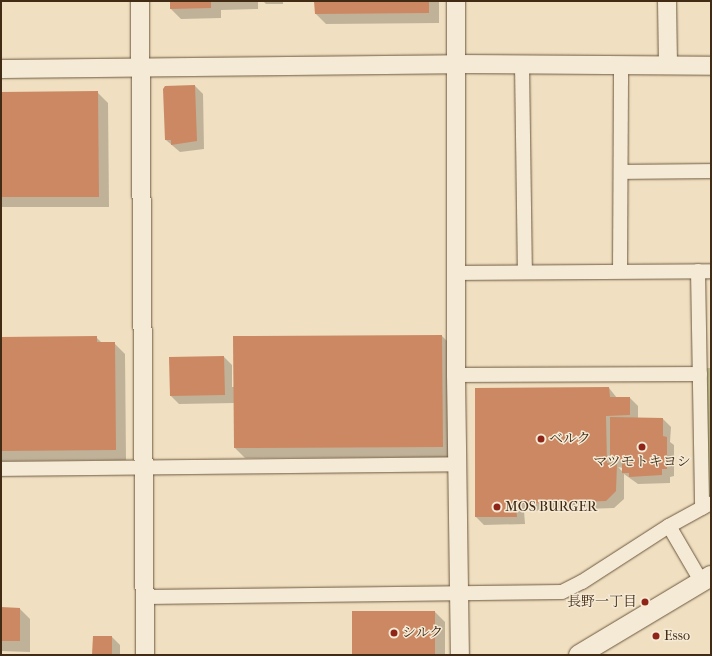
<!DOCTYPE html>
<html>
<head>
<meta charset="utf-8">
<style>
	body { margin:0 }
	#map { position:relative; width:712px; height:656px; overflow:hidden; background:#f0dfc0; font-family:"IM FELL French Canon","Noto Serif JP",serif }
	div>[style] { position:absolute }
	.green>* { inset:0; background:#c1c08d }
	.shadow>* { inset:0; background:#0003 }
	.building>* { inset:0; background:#cb8862 }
	.roads { filter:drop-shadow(0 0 1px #6d583f) drop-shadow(0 0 1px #6d583f) }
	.minor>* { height:14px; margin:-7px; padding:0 7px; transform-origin:7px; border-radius:7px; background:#f5ead6 }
	.tertiary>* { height:18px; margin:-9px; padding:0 9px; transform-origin:9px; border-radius:9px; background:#f5ead6 }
	.secondary>* { height:20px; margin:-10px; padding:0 10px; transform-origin:10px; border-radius:10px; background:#f5ead6 }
	.dots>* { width:11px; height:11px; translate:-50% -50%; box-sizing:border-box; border:2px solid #f5ead6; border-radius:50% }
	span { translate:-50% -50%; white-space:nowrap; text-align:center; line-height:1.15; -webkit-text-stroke:3px #f5ead6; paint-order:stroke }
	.poi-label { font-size:14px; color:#412b14 }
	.left { translate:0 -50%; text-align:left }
	.right { translate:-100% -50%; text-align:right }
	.frame { position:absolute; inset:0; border:2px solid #412b14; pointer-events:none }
</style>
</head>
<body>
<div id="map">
	<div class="green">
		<div style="clip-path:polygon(705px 368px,711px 368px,711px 497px,709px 498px)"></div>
	</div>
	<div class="shadow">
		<div style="clip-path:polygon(171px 1px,258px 1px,258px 9px,221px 10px,221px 18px,181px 19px,171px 9px)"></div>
		<div style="clip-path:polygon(263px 1px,283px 1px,283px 4px,266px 4px)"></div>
		<div style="clip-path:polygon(315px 1px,439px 1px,439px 23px,326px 24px,316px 14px)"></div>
		<div style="clip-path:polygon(195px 86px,203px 94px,204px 149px,180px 152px,166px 140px)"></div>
		<div style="clip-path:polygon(97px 92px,108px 103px,109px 207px,1px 207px,1px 93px)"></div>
		<div style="clip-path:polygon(442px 336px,452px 346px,453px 457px,245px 458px,235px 448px,234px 403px,179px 404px,171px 396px,224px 357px,232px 365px,232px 387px,234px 387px)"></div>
		<div style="clip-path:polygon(96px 337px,102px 343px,114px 343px,125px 354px,126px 460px,1px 461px,1px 338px)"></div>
		<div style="clip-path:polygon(evenodd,609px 388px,617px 398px,630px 398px,638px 406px,638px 419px,663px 419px,671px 427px,670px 442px,674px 445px,674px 476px,670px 477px,670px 483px,638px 484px,624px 474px,624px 499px,614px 508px,524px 511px,525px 524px,484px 525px,476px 517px,609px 388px,618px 467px,623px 468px,623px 472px,618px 467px)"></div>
		<div style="clip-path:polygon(1px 608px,20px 609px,30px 619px,30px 652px,1px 651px)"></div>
		<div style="clip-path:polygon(435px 612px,445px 622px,445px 655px,353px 655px)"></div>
		<div style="clip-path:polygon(112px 637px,120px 645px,120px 655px,93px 655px)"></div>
	</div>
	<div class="building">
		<div style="clip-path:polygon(170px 1px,211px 1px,211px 8px,170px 9px)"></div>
		<div style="clip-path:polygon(314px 1px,429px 1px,429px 13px,315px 14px)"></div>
		<div style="clip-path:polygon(195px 85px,197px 141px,171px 145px,171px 140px,165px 140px,163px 89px,165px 86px)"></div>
		<div style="clip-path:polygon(98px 91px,99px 197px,1px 197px,1px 92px)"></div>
		<div style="clip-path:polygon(442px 335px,443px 447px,234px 448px,233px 336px)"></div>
		<div style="clip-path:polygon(97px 336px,97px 342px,115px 342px,116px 450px,1px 451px,1px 337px)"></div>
		<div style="clip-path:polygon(224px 356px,225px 395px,170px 396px,169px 357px)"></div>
		<div style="clip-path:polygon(609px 387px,610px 397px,630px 397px,630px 415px,606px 416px,607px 463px,617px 464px,616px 491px,606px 501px,516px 504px,517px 517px,475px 517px,475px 388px)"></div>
		<div style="clip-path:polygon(610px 417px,663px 418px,663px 436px,667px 437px,667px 469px,662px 469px,662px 475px,629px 477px,629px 473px,622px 473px,622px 460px,610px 460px)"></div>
		<div style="clip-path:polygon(1px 607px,20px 608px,20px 641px,1px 641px)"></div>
		<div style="clip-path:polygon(352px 611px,435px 611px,435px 655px,352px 655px)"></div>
		<div style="clip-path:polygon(93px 636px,112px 636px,112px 655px,92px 655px)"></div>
	</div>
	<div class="roads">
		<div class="minor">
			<div style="left:522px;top:64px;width:208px;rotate:89.2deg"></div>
			<div style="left:621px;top:172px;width:90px;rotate:-0.6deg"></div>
			<div style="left:620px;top:271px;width:206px;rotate:-89.7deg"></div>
			<div style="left:698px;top:271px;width:237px;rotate:89deg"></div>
			<div style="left:456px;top:273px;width:255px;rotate:-0.4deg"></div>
			<div style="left:456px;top:375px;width:244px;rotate:-0.2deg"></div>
			<div style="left:1px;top:469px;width:456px;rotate:-0.6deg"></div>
			<div style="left:669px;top:526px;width:46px;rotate:-28.8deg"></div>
			<div style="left:145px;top:597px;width:417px;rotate:-0.7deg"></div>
			<div style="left:562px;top:592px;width:22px;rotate:-27deg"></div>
			<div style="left:582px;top:582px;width:103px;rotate:-32.8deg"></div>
			<div style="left:669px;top:526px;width:64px;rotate:59.8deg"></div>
		</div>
		<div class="tertiary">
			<div style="left:140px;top:1px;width:654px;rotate:89.56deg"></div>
			<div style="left:456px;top:1px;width:374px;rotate:90deg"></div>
			<div style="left:456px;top:375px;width:280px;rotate:89.2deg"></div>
			<div style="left:667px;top:1px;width:64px;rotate:89.1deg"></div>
			<div style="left:1px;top:69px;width:455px;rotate:-0.6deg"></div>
			<div style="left:456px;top:64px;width:255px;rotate:0.4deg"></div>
		</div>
		<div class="secondary">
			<div style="left:579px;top:655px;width:154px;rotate:-30.9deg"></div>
		</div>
	</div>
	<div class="dots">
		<div style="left:541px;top:439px;background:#8f2418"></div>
		<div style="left:642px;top:447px;background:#8f2418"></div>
		<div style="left:497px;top:507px;background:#8f2418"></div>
		<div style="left:645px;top:602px;background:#8f2418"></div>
		<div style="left:394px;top:633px;background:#8f2418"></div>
		<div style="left:656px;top:636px;background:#8f2418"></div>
	</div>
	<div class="poi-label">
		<span class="left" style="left:549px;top:439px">ベルク</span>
		<span style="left:642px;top:462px">マツモトキヨシ</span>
		<span class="left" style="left:505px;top:507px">MOS BURGER</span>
		<span class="right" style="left:637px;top:602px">長野一丁目</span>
		<span class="left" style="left:402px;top:633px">シルク</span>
		<span class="left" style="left:664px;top:636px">Esso</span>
	</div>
	<div class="frame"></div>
</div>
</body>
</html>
